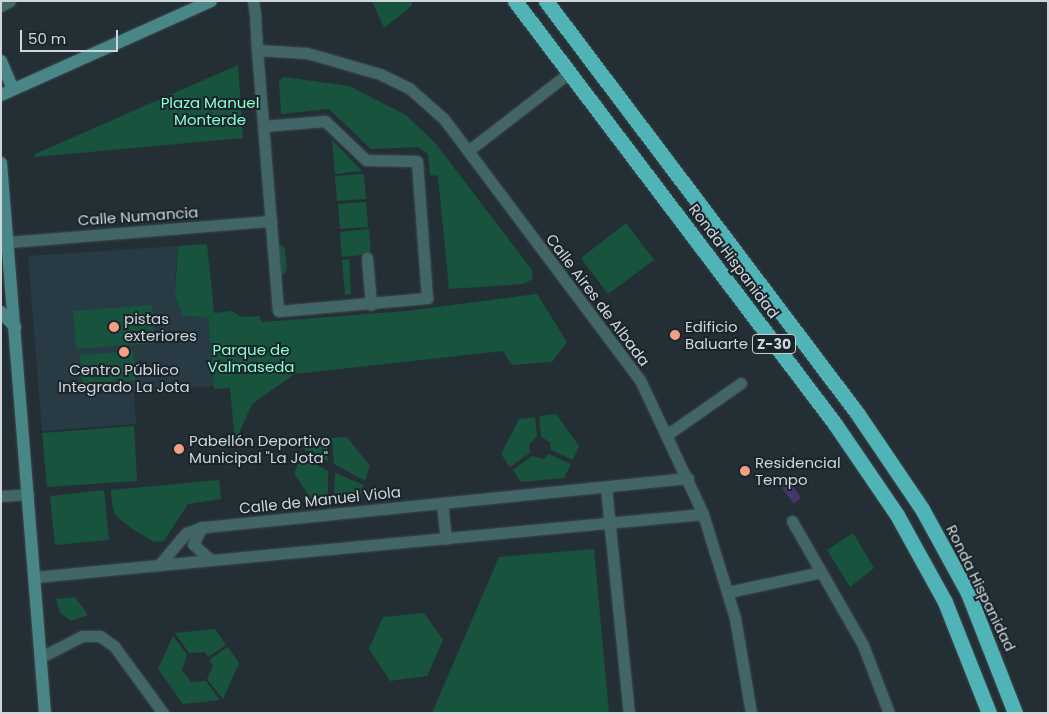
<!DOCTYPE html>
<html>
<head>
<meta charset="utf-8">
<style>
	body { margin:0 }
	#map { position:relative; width:1049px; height:714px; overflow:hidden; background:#242f35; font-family:Poppins,sans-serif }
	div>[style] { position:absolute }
	.built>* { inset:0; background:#283a44 }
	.green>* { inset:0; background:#18533e }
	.water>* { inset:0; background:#49356c }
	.roads { filter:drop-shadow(0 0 1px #3f4a4f) drop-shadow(0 0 1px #3f4a4f) }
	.street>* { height:11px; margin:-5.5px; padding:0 5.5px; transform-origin:5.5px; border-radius:5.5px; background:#426667 }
	.secondary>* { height:12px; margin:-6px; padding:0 6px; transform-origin:6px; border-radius:6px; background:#498688 }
	.highway>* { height:15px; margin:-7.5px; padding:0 7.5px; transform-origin:7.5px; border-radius:7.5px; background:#50b4b7 }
	.dots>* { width:14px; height:14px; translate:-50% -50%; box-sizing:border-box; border:2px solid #1a252b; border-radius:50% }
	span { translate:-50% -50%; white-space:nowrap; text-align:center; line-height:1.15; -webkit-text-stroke:4px #1a252b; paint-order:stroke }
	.shield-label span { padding:1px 4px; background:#1a252b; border:1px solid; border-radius:4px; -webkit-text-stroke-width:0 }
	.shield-label { font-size:14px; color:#cfd6da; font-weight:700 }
	.park-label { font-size:15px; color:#8dfdce }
	.street-label { font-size:15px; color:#cfd6da }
	.poi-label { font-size:15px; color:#cfd6da }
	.left { translate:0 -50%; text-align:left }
	.frame { position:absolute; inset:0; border:2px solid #cfd6da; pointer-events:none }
	.scale { position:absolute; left:20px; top:30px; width:98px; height:22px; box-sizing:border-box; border:2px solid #cfd6da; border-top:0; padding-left:6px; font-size:15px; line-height:18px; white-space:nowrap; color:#cfd6da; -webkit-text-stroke:4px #1a252b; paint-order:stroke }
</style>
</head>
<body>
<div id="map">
	<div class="built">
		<div style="clip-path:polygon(178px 246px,175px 281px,208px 318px,214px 386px,134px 392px,136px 424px,42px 431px,28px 256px)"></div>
	</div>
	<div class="green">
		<div style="clip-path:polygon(372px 1px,412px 1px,412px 6px,384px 28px)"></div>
		<div style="clip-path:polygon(238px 65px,243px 138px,35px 157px,35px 154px)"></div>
		<div style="clip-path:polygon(284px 77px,349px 86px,406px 115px,436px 144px,532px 270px,533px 279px,523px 284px,449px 289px,438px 176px,430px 175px,428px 154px,418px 147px,371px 149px,329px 109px,281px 114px,279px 81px)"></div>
		<div style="clip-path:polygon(332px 140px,362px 171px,335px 174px)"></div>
		<div style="clip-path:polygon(364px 174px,366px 199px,337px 201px,335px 176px)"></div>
		<div style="clip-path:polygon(366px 202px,368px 227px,340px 229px,338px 204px)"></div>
		<div style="clip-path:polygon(626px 223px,654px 260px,608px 294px,581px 258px)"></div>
		<div style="clip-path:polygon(369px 229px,371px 254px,342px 257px,340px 232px)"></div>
		<div style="clip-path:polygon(278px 243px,285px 248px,287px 270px,280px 278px)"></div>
		<div style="clip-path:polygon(207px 244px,214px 313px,232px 311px,241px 317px,259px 316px,262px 322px,406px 311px,537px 294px,567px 342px,552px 362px,512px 365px,503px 351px,295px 374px,252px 404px,235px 442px,230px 388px,214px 389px,208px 318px,182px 315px,175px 295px,178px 246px)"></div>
		<div style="clip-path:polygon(349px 259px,351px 294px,345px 295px,342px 260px)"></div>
		<div style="clip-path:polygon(152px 305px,155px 343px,76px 349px,73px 311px)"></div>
		<div style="clip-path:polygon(133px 351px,136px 380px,82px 384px,80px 355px)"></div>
		<div style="clip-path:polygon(556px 414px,579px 446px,573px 460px,551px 450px,550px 442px,541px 437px,539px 416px)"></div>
		<div style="clip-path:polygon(535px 417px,537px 437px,529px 444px,530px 453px,510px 467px,501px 454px,519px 419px)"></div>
		<div style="clip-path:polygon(134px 426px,137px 481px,47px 487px,42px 433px)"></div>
		<div style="clip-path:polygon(347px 437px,370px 466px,365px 481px,334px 464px,332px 438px)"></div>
		<div style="clip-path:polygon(327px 439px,328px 461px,304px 450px,309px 441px)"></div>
		<div style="clip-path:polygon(549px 454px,571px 464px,564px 478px,521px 482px,513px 470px,532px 456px,543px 459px)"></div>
		<div style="clip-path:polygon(301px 457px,328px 471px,328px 500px,313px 502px,294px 473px)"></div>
		<div style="clip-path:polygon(335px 473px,364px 485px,359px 498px,334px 500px)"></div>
		<div style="clip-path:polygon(219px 480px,221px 499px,188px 504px,164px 541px,154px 542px,131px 528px,115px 515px,112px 504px,111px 490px)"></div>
		<div style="clip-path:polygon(104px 490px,109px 540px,55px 545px,50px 496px)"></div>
		<div style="clip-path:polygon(853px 533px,874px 568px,850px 587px,827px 550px)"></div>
		<div style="clip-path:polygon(594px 549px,609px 713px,432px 713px,499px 557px)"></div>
		<div style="clip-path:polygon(75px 597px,88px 615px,71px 621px,60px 613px,56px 599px)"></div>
		<div style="clip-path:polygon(424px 613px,443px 640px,427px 676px,390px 681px,369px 649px,383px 617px)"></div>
		<div style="clip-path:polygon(215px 629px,226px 645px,208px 657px,205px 652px,189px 653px,175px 633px)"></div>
		<div style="clip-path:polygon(173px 636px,187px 655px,182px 670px,191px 682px,206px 681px,220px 700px,183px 704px,158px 669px)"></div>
		<div style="clip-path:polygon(228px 647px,239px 663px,223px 699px,207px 679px,213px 666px,209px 660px)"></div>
	</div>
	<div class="water">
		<div style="clip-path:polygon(785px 475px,801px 498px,794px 504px,777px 481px)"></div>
	</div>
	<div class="roads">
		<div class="street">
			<div style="left:253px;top:1px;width:12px;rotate:81deg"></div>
			<div style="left:255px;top:13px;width:37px;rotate:87deg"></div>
			<div style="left:257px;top:50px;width:261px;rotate:85.4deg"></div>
			<div style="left:278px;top:310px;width:1px;rotate:45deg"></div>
			<div style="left:279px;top:311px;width:149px;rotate:-5deg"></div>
			<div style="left:427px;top:298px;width:137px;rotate:-94.2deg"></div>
			<div style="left:417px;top:161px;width:51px;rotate:-178.9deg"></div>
			<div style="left:366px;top:160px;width:57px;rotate:-136.4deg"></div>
			<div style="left:325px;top:121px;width:62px;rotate:175.4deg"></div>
			<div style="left:1px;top:6px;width:10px;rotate:-29deg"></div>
			<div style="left:257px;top:50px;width:50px;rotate:3.4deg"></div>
			<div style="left:307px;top:53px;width:76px;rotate:16deg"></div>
			<div style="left:380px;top:74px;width:32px;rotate:26deg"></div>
			<div style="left:409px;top:88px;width:47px;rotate:41.5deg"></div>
			<div style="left:444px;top:119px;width:326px;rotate:53.1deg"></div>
			<div style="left:640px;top:380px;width:148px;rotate:64.8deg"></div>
			<div style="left:703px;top:514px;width:109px;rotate:72.9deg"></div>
			<div style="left:735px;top:618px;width:96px;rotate:80.4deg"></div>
			<div style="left:468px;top:151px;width:128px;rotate:-37.7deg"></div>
			<div style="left:8px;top:242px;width:264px;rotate:-4.6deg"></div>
			<div style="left:367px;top:258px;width:47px;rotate:85.1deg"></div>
			<div style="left:668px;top:434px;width:89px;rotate:-34.9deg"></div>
			<div style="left:688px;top:478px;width:488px;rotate:174.2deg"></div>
			<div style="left:202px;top:527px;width:17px;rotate:159deg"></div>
			<div style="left:186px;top:533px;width:42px;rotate:130.2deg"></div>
			<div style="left:159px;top:565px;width:546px;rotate:-5.36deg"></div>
			<div style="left:606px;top:488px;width:226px;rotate:84.2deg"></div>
			<div style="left:1px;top:496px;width:27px;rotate:-4deg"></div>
			<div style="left:442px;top:503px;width:36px;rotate:84deg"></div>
			<div style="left:792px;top:521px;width:143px;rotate:60.2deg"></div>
			<div style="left:863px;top:645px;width:73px;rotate:69.1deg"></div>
			<div style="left:202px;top:527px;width:19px;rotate:118deg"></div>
			<div style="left:193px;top:544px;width:24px;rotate:42deg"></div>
			<div style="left:35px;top:577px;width:125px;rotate:-5.5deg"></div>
			<div style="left:728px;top:592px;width:95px;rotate:-12.1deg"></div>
			<div style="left:41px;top:657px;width:46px;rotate:-27.1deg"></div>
			<div style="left:82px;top:636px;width:18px"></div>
			<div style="left:100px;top:636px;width:17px;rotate:36deg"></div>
			<div style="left:114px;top:646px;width:83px;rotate:53.8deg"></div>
		</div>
		<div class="secondary">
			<div style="left:1px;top:61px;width:30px;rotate:67deg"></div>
			<div style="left:1px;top:95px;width:230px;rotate:-24.1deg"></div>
			<div style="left:1px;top:163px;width:552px;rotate:85.43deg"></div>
			<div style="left:1px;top:312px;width:21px;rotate:47deg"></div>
		</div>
		<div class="highway">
			<div style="left:515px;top:1px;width:530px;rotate:52.89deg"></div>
			<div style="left:835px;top:424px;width:110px;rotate:55.7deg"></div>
			<div style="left:897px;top:515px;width:99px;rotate:61.1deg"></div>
			<div style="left:945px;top:602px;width:119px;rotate:68.4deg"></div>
			<div style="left:546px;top:1px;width:516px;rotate:52.95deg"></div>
			<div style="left:857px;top:413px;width:116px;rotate:55.9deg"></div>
			<div style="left:922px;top:509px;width:96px;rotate:61.3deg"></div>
			<div style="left:968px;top:593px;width:129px;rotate:68.6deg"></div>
		</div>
	</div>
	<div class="dots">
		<div style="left:114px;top:327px;background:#f39f83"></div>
		<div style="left:675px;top:335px;background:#f39f83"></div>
		<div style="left:124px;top:352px;background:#f39f83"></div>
		<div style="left:179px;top:449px;background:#f39f83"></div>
		<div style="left:745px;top:471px;background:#f39f83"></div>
	</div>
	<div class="shield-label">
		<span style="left:774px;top:344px">Z-30</span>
	</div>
	<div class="park-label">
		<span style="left:210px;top:111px">Plaza Manuel<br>Monterde</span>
		<span style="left:251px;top:358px">Parque de<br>Valmaseda</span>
	</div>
	<div class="street-label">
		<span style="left:138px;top:216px;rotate:-4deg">Calle Numancia</span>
		<span style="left:734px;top:261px;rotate:53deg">Ronda Hispanidad</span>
		<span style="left:598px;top:300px;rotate:53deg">Calle Aires de Albada</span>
		<span style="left:320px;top:500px;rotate:-6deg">Calle de Manuel Viola</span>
		<span style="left:981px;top:588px;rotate:64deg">Ronda Hispanidad</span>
	</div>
	<div class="poi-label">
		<span class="left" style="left:124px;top:327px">pistas<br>exteriores</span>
		<span class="left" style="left:685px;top:335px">Edificio<br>Baluarte</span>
		<span style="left:124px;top:378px">Centro Público<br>Integrado La Jota</span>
		<span class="left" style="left:189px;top:449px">Pabellón Deportivo<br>Municipal "La Jota"</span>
		<span class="left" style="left:755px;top:471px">Residencial<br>Tempo</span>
	</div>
	<div class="frame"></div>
	<div class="scale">50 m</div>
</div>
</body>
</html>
